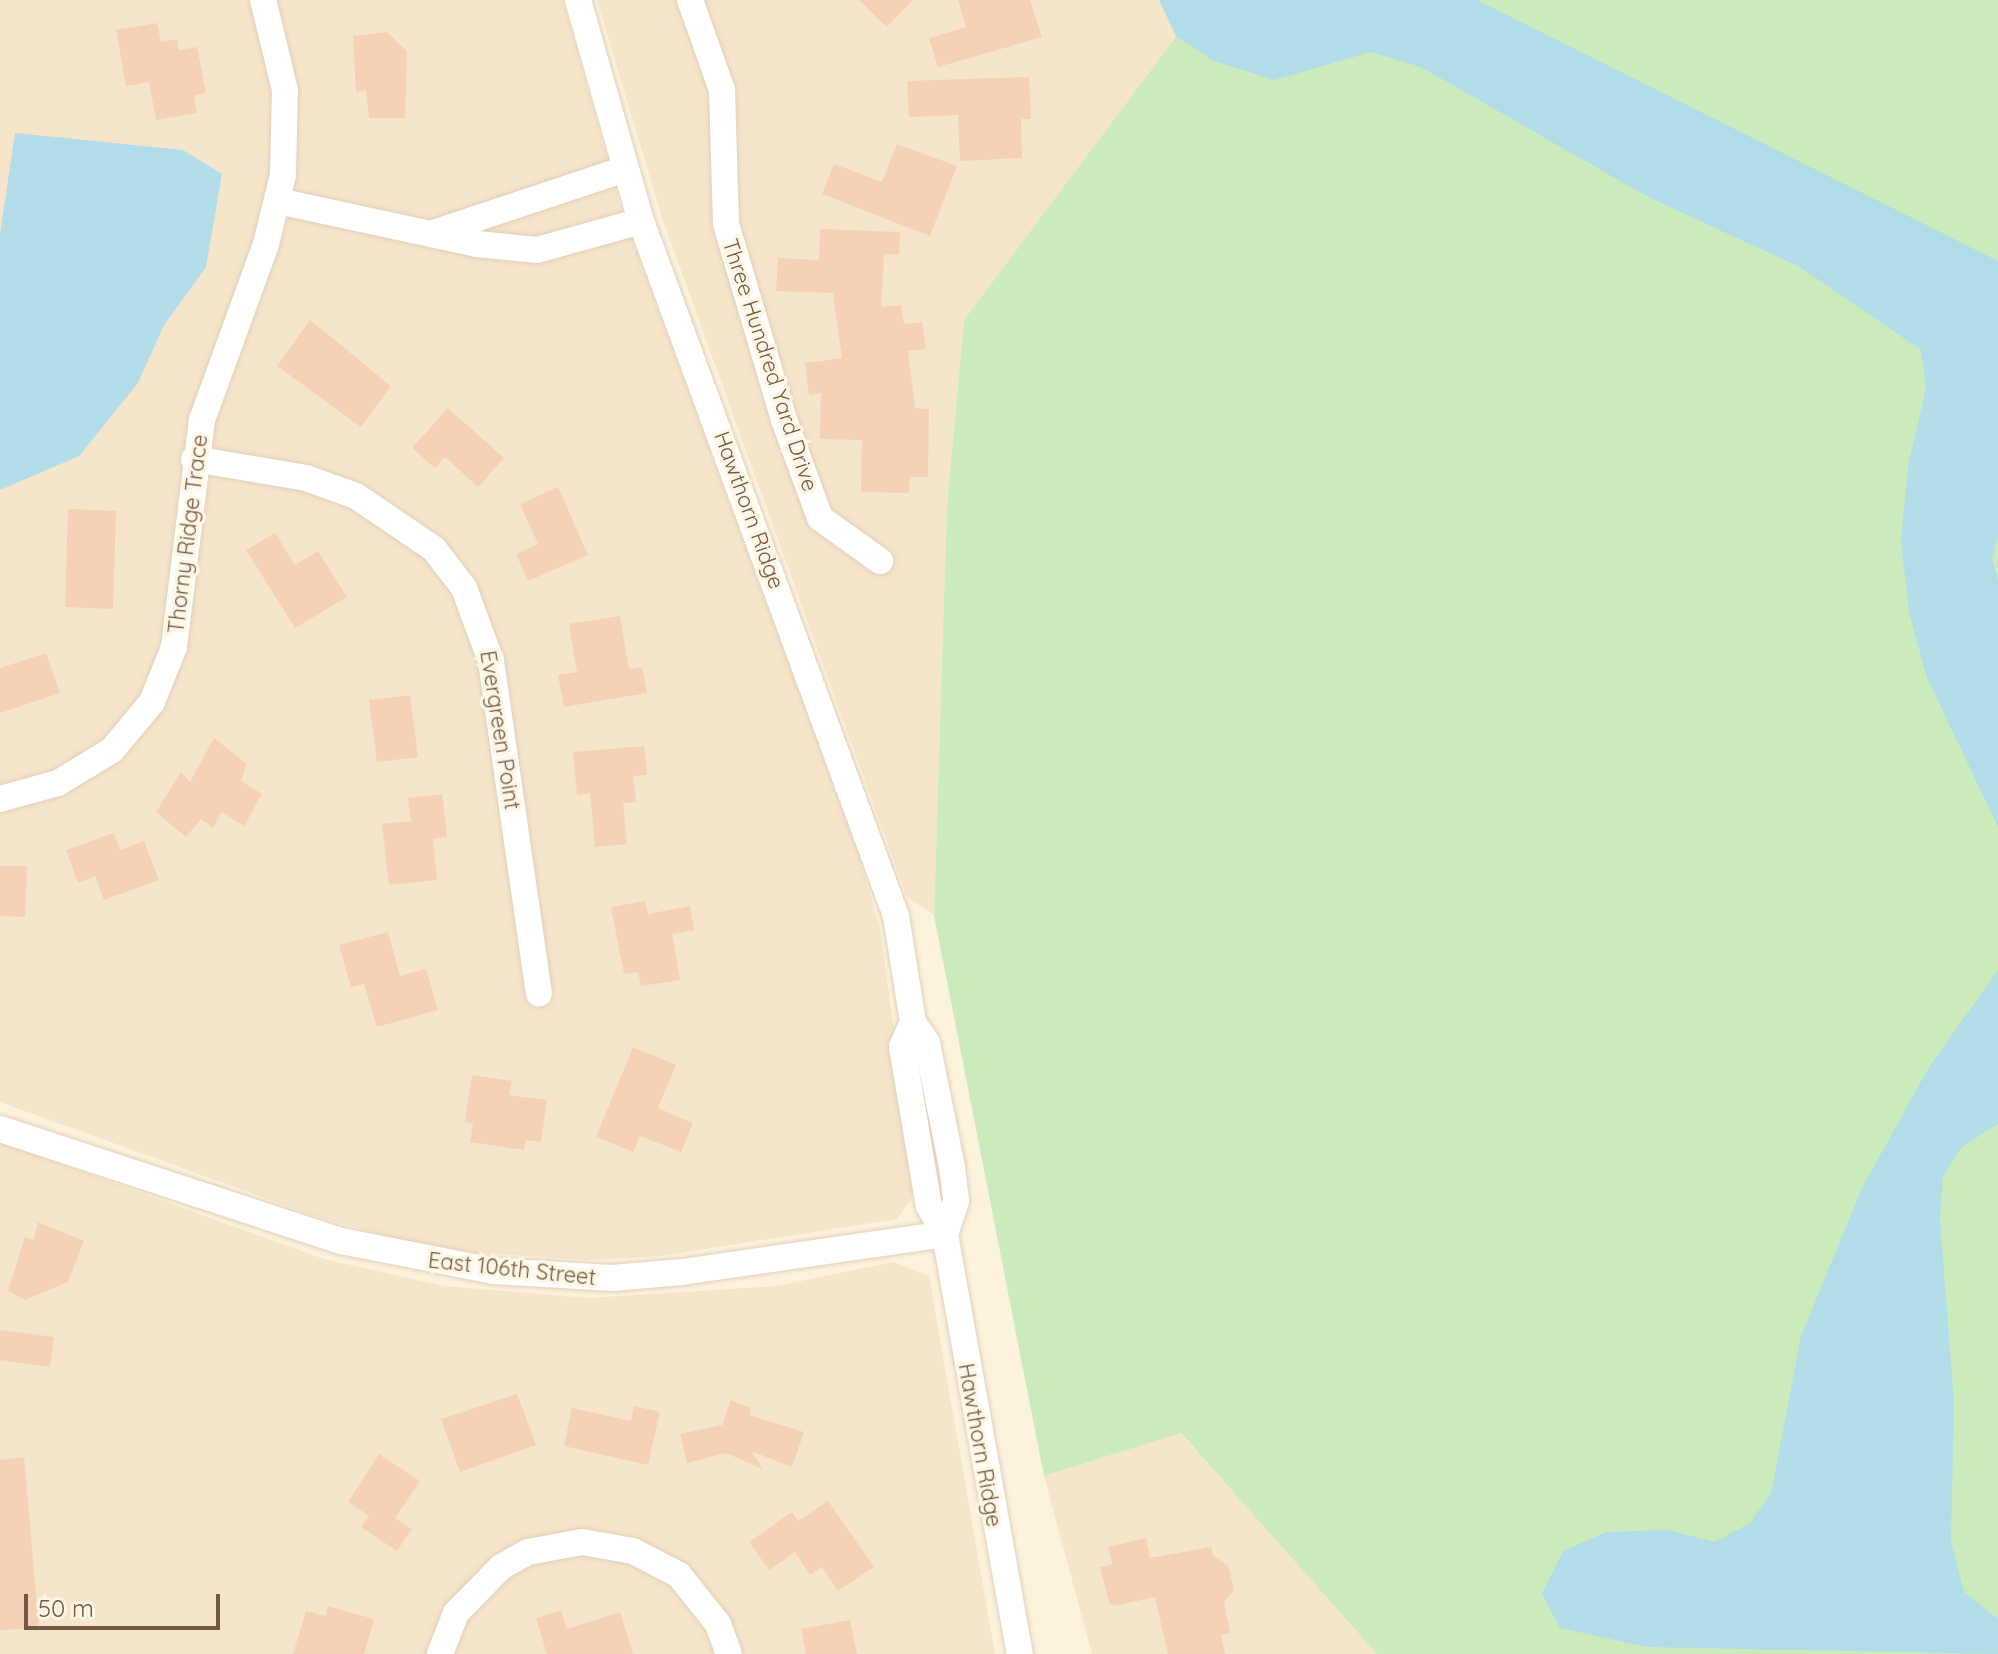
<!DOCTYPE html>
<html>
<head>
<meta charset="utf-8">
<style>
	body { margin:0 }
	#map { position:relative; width:1998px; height:1654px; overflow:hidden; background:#fdf3dd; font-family:Quicksand,sans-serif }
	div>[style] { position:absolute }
	.residential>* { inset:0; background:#f5e5cb }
	.green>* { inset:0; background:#ccebbc }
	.water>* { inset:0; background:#b2dce7 }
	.building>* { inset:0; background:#f4d1b4 }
	.roads { filter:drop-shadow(0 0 2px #e1cfb9) drop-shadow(0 0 2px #e1cfb9) }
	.minor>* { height:26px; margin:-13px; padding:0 13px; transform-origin:13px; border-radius:13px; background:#fff }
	span { translate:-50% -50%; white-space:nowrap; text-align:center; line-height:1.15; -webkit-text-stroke:7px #fff6e5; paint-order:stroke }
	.street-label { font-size:22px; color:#745845 }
	.scale { position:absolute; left:24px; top:1594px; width:196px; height:36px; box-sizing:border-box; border:4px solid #745845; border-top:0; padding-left:10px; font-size:24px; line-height:28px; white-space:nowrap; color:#745845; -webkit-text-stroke:6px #fff6e5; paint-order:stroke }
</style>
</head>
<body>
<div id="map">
	<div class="residential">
		<div style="clip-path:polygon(0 0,563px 0,621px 209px,858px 853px,880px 929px,913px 1164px,914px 1195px,897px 1219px,661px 1256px,589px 1260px,472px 1252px,399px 1240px,312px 1215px,0 1102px)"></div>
		<div style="clip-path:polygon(597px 0,1159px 0,1177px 37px,964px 320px,947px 505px,934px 915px,907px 897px,662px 218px)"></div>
		<div style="clip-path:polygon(0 1142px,324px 1259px,444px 1286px,590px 1298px,777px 1286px,893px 1262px,929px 1276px,995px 1654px,0 1654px)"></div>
		<div style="clip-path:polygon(1180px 1433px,1344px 1614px,1377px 1654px,1092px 1654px,1044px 1476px)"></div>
	</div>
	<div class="green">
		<div style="clip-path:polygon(1159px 0,1998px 0,1998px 1654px,1377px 1654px,1181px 1433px,1044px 1476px,934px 915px,947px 505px,964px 320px,1176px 37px)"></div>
	</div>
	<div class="water">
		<div style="clip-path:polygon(1159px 0,1477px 0,1998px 261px,1998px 535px,1992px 559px,1998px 579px,1998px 827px,1927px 678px,1909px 613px,1901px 541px,1908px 465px,1926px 389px,1921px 350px,1800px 267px,1650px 198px,1421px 67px,1371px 52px,1274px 80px,1214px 61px,1177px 37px)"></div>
		<div style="clip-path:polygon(15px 133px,183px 150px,222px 174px,206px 267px,164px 325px,138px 383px,79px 456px,0 490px,0 235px)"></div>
		<div style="clip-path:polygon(1998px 970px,1998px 1124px,1962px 1147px,1943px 1176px,1940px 1219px,1954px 1403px,1951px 1541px,1964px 1592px,1998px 1619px,1998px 1654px,1647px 1647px,1560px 1628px,1542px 1594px,1563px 1551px,1606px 1532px,1667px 1530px,1715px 1542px,1750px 1523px,1771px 1493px,1801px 1336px,1862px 1188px,1929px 1067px)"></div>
	</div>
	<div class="building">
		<div style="clip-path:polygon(859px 0,913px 0,887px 27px)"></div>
		<div style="clip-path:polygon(958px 0,1030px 0,1042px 37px,938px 67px,929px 38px,966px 27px)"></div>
		<div style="clip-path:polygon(157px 23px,161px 42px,177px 39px,179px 50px,197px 47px,206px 93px,194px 96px,197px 113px,156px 120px,149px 82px,126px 86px,116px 30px)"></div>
		<div style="clip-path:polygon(387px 32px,407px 51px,405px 118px,369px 118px,366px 90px,356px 92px,353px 36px)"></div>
		<div style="clip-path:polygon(1029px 77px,1031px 119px,1021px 119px,1022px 158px,960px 161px,958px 115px,909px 117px,907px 81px)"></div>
		<div style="clip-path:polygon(897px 144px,957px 166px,930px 236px,822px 194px,834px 164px,882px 182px)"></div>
		<div style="clip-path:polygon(820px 229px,900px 232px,899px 255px,884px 254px,881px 307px,901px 305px,904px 324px,922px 322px,926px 349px,908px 351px,915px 408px,929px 409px,928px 477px,910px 477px,909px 493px,861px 492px,862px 440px,820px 439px,821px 393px,809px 395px,805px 363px,842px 358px,833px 293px,776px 291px,778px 258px,819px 260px)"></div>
		<div style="clip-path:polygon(310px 320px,391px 386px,361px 427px,277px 366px)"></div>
		<div style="clip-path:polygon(448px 408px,504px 458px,478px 487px,445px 457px,435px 468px,412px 448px)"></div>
		<div style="clip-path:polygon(558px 487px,588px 555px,528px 581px,516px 554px,538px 544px,520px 504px)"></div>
		<div style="clip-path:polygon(68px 509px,116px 511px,113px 609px,65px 607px)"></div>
		<div style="clip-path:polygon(275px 533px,295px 565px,318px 551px,347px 597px,295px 628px,246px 550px)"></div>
		<div style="clip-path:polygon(620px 616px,629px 669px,642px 667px,647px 693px,564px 707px,558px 675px,577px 672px,569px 624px)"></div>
		<div style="clip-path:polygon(46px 653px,60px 693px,0 713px,0 668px)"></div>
		<div style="clip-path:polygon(410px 695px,418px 757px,377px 762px,369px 700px)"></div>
		<div style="clip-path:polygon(214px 738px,247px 764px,241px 781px,262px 794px,244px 826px,222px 812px,213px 828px,201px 819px,186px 837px,156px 812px,181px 772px,190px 782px)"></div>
		<div style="clip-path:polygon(644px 746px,647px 775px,633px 776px,636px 802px,623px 803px,627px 844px,595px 847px,590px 793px,577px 795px,573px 752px)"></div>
		<div style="clip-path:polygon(442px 794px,447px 837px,433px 839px,437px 880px,389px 885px,382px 824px,411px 821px,408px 798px)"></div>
		<div style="clip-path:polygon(114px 833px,120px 850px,144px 841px,159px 880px,104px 900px,95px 876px,78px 883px,66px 850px)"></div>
		<div style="clip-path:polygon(0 866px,27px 866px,25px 917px,0 916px)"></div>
		<div style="clip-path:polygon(645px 901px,648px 914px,690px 906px,694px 930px,672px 934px,680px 980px,641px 986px,638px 972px,624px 974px,611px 907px)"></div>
		<div style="clip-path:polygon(388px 932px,400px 976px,426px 969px,438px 1010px,377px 1027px,364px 984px,351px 987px,339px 945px)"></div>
		<div style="clip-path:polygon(633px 1047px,676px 1065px,658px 1108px,693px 1123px,681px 1152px,640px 1136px,633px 1152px,596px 1137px)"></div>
		<div style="clip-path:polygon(472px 1075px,512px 1081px,509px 1095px,547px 1100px,541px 1142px,526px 1140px,524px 1150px,470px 1142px,473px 1124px,465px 1122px)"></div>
		<div style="clip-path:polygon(38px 1222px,84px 1241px,68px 1282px,25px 1300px,8px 1291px,25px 1237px,34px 1240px)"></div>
		<div style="clip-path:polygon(0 1330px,54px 1337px,50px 1367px,0 1360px)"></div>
		<div style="clip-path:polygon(517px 1394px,536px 1445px,460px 1472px,441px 1419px)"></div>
		<div style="clip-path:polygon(731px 1400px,751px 1408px,749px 1415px,804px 1432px,792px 1467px,751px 1451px,763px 1469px,726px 1453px,687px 1463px,680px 1434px,722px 1425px)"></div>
		<div style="clip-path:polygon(634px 1406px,660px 1412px,648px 1465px,564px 1446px,572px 1408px,631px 1421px)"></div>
		<div style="clip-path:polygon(379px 1454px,420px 1481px,395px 1518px,412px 1529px,397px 1551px,361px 1527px,369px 1516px,348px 1502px)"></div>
		<div style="clip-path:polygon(24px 1457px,39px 1628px,0 1630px,0 1460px)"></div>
		<div style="clip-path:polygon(828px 1501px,874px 1567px,838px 1591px,822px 1567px,810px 1575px,795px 1552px,769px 1570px,749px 1542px,792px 1512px,798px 1521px)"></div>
		<div style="clip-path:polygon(1146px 1538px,1150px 1558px,1211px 1547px,1213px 1556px,1228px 1565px,1234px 1590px,1224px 1602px,1230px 1633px,1221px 1635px,1225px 1654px,1168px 1654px,1155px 1597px,1114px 1606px,1109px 1602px,1100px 1567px,1112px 1564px,1108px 1547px)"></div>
		<div style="clip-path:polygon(328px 1606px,374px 1619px,364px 1654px,293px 1654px,306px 1611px,325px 1616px)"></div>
		<div style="clip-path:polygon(561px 1610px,567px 1629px,620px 1612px,633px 1654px,547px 1654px,536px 1618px)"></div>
		<div style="clip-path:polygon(850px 1620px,857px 1654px,806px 1654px,801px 1629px)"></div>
	</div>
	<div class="roads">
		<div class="minor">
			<div style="left:578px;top:0;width:230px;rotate:74.1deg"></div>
			<div style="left:641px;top:221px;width:740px;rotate:69.85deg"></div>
			<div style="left:896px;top:916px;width:107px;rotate:80.9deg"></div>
			<div style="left:913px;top:1022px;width:25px;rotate:56deg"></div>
			<div style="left:927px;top:1043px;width:126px;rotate:78.6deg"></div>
			<div style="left:952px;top:1167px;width:34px;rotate:83deg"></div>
			<div style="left:956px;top:1201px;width:35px;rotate:108deg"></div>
			<div style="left:690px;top:0;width:96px;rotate:70.4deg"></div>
			<div style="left:722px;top:90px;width:134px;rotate:88.3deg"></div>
			<div style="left:726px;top:224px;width:204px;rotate:73.5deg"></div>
			<div style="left:784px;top:420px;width:104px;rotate:69.8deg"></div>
			<div style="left:820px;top:518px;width:74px;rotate:35.6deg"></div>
			<div style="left:278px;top:201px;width:204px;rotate:12.2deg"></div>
			<div style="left:477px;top:244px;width:60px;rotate:5.7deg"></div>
			<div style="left:537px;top:250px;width:108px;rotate:-15.6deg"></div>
			<div style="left:436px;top:232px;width:199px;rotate:-18.4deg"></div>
			<div style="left:194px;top:459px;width:114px;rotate:9.6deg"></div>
			<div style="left:306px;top:478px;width:53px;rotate:19.8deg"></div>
			<div style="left:356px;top:496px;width:94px;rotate:34.2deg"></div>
			<div style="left:434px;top:549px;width:49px;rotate:52.4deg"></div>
			<div style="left:464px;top:588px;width:78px;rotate:69.7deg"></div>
			<div style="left:491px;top:661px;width:336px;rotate:81.8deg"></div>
			<div style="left:0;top:799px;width:60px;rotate:-15.4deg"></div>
			<div style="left:58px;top:783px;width:63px;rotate:-31.4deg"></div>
			<div style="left:112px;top:750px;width:62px;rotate:-50.2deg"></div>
			<div style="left:152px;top:702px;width:59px;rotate:-68.2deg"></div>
			<div style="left:174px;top:647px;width:229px;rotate:-83deg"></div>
			<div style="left:202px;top:420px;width:187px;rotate:-70deg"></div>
			<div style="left:266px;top:244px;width:71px;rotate:-76.2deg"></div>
			<div style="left:283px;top:175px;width:85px;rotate:-88.7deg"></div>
			<div style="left:285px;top:90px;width:93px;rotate:-103.7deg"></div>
			<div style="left:913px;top:1022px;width:27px;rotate:114deg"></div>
			<div style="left:902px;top:1047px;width:161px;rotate:80.4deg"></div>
			<div style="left:929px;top:1206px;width:32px;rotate:60deg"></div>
			<div style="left:945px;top:1234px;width:427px;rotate:79.9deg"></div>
			<div style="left:0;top:1129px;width:359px;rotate:18.2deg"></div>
			<div style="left:341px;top:1241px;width:156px;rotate:11.1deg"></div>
			<div style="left:494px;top:1271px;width:118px;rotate:3.4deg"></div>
			<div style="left:612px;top:1278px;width:70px;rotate:-4.9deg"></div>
			<div style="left:682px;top:1272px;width:266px;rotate:-8.2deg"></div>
			<div style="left:440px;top:1654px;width:44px;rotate:-68.7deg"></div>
			<div style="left:456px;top:1613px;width:64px;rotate:-45.6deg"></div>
			<div style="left:501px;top:1567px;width:31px;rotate:-29deg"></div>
			<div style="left:528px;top:1552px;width:55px;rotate:-10.5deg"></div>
			<div style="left:582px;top:1542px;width:52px;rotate:10deg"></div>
			<div style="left:633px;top:1551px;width:52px;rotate:27.6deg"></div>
			<div style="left:679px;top:1575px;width:63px;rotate:51.5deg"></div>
			<div style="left:718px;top:1624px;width:32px;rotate:70deg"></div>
		</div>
	</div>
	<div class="street-label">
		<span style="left:770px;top:365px;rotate:72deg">Three Hundred Yard Drive</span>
		<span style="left:749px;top:510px;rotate:70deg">Hawthorn Ridge</span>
		<span style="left:188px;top:534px;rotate:-83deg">Thorny Ridge Trace</span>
		<span style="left:500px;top:730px;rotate:81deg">Evergreen Point</span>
		<span style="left:512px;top:1269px;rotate:6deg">East 106th Street</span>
		<span style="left:980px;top:1445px;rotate:80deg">Hawthorn Ridge</span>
	</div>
	<div class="scale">50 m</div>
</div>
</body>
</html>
